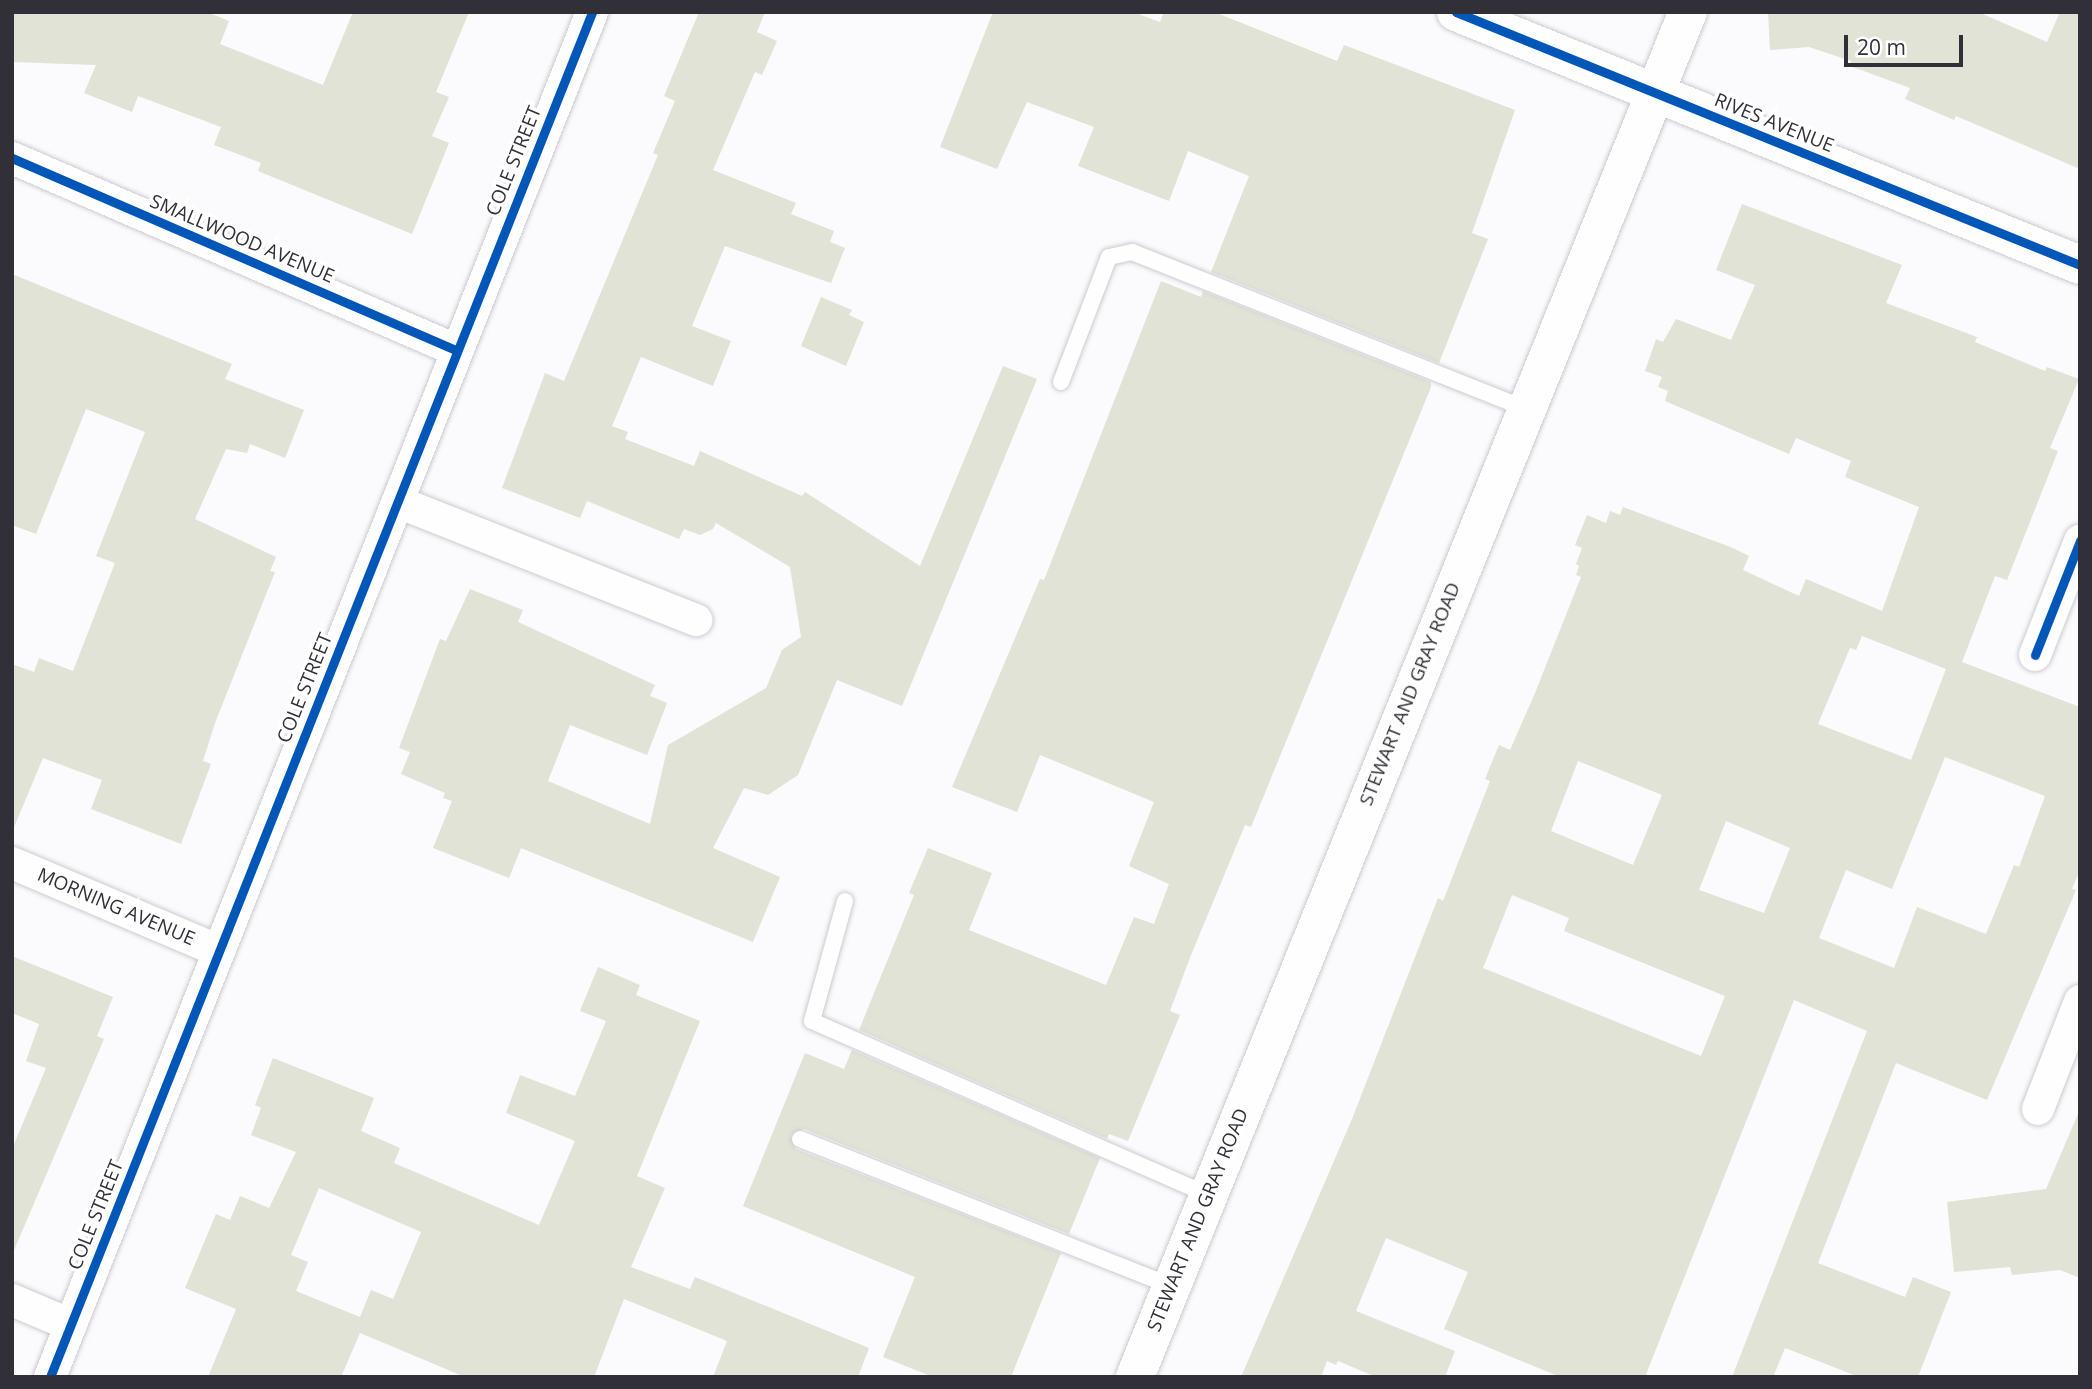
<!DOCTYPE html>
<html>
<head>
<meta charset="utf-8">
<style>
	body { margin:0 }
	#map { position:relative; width:2092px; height:1389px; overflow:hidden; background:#fbfafd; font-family:"Open Sans",sans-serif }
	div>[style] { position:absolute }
	.building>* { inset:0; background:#e0e3d6 }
	.roads { filter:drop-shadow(0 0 2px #cccbd1) drop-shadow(0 0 2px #cccbd1) }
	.service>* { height:16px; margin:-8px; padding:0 8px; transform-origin:8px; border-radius:8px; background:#fefeff }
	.minor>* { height:32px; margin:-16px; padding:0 16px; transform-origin:16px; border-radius:16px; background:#fefeff }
	.tertiary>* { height:38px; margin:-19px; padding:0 19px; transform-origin:19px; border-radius:19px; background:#fefeff }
	.secondary>* { height:38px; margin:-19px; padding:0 19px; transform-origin:19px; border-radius:19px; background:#fefeff }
	.cycleway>* { height:9px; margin:-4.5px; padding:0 4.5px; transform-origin:4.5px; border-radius:4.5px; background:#0057b8 }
	span { translate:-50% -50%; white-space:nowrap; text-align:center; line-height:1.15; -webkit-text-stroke:7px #fff; paint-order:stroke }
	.street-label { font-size:19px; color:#313039 }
	.frame { position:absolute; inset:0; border:14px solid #313039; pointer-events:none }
	.scale { position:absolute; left:1844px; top:35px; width:119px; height:32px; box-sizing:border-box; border:4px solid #313039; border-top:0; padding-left:9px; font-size:21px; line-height:24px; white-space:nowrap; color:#313039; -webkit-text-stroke:5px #fff; paint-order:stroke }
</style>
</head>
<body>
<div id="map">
	<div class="building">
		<div style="clip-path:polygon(12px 12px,207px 12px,229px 21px,220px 44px,323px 85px,353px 12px,469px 12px,436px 92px,449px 97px,432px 136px,449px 143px,412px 234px,258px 171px,261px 163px,214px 145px,221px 127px,138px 96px,132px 112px,84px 93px,96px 65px,12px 62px)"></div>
		<div style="clip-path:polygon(699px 12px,765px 12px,757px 32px,777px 41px,762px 75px,755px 72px,713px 170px,796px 203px,791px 214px,834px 231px,830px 242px,845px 248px,831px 283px,725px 246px,692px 326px,731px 341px,713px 386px,641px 357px,612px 426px,628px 432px,625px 439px,694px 466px,700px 451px,802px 496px,805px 492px,920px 566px,1003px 366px,1037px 379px,902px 706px,837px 680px,798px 775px,768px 795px,744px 788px,713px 848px,780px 877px,753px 942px,521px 848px,509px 878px,433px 848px,452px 801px,443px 798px,445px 793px,401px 774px,410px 752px,399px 748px,440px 639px,446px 641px,470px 589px,523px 610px,518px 622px,655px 685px,650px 696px,667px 703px,647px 755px,570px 725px,548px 781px,650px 824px,668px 745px,766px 688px,782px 650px,801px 637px,790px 567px,716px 523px,713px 529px,700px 535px,684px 529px,679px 539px,587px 501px,580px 518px,502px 488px,545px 373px,564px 381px,658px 155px,653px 153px,675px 101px,664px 96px)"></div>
		<div style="clip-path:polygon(993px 12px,1133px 12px,1160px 22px,1164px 12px,1214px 12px,1337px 61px,1344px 45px,1515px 110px,1472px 233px,1488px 239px,1439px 363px,1211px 272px,1249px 176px,1188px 151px,1169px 201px,1078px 166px,1094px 127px,1027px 102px,997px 169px,940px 147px)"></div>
		<div style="clip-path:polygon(1768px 12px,1978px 12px,2047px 42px,2060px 12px,2080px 12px,2080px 169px,1956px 116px,1954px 120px,1905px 99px,1910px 88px,1850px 66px,1851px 61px,1809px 47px,1770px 50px)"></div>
		<div style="clip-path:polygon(evenodd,1742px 204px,1902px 265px,1886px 303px,1977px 337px,1975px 342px,2045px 371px,2047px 367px,2079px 379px,2050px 448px,2058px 451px,2007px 580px,1995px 576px,1962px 662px,2080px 707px,2080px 870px,2072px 889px,2076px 890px,1987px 1100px,1896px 1063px,1818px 1263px,1905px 1297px,1913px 1277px,1951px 1292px,1918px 1377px,1859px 1377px,1785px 1348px,1773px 1377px,1732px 1377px,1867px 1031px,1794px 1000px,1645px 1377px,1560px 1377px,1444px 1329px,1468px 1272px,1386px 1238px,1356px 1311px,1455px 1351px,1445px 1377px,1376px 1377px,1338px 1361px,1336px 1365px,1327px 1361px,1321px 1377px,1241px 1377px,1352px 1119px,1438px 898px,1443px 901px,1490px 781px,1485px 779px,1499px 745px,1510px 750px,1535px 693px,1581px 577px,1576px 575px,1579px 566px,1576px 564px,1582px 548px,1575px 545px,1587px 515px,1606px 523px,1610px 511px,1620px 515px,1623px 507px,1733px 548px,1749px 556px,1743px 570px,1799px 596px,1806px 579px,1882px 611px,1919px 507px,1845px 477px,1851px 461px,1796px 438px,1789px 454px,1665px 401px,1668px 391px,1658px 387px,1662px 377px,1645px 371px,1656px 339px,1663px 342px,1676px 319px,1731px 340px,1755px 285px,1716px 270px,1742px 204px,1862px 636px,1946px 669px,1911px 760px,1818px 724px,1850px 648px,1856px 650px,1862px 636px,1742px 204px,1945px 757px,2045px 796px,2019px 867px,2014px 865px,1986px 934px,1917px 907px,1894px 968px,1819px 938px,1846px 870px,1892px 889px,1945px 757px,1742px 204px,1578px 761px,1662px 795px,1633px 865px,1551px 831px,1578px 761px,1742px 204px,1726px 821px,1790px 848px,1764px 913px,1699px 890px,1726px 821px,1742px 204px,1512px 895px,1569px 918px,1564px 931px,1725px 996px,1701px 1056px,1483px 968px,1512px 895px)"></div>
		<div style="clip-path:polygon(12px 274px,232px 364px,225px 379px,304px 410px,285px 458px,250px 444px,247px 453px,226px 449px,195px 519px,276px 557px,270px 571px,275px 572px,215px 723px,203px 761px,211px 764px,181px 844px,91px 809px,102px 780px,43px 758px,12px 832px,12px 664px,34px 672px,39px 658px,73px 671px,115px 563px,96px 556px,145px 432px,86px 409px,36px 534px,12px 525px)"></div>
		<div style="clip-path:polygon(1161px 281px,1201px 297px,1203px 291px,1431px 382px,1431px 387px,1251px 827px,1245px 825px,1191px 955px,1170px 1011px,1180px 1015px,1128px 1141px,1109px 1134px,1107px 1139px,859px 1030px,914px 895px,909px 893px,928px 848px,992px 873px,969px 930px,1106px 985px,1134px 917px,1154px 924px,1169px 884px,1129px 866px,1154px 802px,1040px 755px,1017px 812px,952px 787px,1040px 579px,1044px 580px)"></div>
		<div style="clip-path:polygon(821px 297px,852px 310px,849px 315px,864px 322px,846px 366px,801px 346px)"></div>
		<div style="clip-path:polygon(12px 956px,113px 997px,97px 1036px,104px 1039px,12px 1255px,12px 1149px,46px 1068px,26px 1061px,39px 1024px,12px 1013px)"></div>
		<div style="clip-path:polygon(evenodd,598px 967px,640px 985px,636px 995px,700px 1021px,637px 1176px,665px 1188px,631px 1267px,690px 1289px,695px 1277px,869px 1348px,858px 1377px,713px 1377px,727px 1341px,624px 1299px,594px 1377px,465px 1377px,360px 1333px,341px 1377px,208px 1377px,236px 1309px,185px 1288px,216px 1214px,230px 1220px,240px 1196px,269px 1208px,296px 1152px,251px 1135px,261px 1108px,255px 1105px,273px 1058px,374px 1098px,361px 1131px,400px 1148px,394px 1163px,539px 1225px,575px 1141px,506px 1113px,520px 1075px,575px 1096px,606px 1021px,580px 1011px,598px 967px,319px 1188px,421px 1232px,393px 1299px,371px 1290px,360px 1317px,296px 1291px,308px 1262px,291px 1255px,319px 1188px)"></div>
		<div style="clip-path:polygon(852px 1050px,1100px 1158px,1069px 1234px,804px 1129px,791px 1135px,796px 1149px,1061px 1253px,1011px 1377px,933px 1377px,883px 1357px,915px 1277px,743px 1206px,805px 1053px,844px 1069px)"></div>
		<div style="clip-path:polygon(2080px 1109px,2080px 1278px,2060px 1270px,2012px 1275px,2010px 1267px,1954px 1272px,1947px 1202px,2046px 1189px)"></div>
	</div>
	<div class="roads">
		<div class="service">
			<div style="left:1061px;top:382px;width:134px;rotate:-69deg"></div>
			<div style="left:1109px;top:257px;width:24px;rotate:-12deg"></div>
			<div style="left:1132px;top:252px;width:423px;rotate:21.7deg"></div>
			<div style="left:845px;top:901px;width:124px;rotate:105.4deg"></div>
			<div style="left:812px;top:1021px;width:433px;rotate:23.7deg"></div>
			<div style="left:800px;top:1139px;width:400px;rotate:21.6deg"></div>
		</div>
		<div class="minor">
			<div style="left:12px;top:158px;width:485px;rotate:23.4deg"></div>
			<div style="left:398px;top:502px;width:321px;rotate:21.6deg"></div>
			<div style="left:2035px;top:655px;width:123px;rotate:-68.5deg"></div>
			<div style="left:12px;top:863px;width:225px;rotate:23deg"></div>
			<div style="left:2038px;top:1109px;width:116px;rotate:-68.7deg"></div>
			<div style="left:12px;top:1300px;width:64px;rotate:23deg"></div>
			<div style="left:50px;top:1377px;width:1469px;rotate:-68.34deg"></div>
		</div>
		<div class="tertiary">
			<div style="left:1456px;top:12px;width:673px;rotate:22.07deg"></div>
		</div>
		<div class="secondary">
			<div style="left:1135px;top:1377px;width:1473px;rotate:-67.95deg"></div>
		</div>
	</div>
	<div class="cycleway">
		<div style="left:1456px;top:12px;width:673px;rotate:22.07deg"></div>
		<div style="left:12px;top:158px;width:485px;rotate:23.4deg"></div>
		<div style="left:2035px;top:655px;width:123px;rotate:-68.5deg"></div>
		<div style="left:50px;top:1377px;width:1469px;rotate:-68.34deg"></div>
	</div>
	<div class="street-label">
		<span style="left:1774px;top:123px;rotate:22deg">RIVES AVENUE</span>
		<span style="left:514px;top:161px;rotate:-68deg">COLE STREET</span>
		<span style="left:242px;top:239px;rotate:23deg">SMALLWOOD AVENUE</span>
		<span style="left:305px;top:688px;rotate:-68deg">COLE STREET</span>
		<span style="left:1410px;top:694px;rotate:-68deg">STEWART AND GRAY ROAD</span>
		<span style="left:116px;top:907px;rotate:23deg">MORNING AVENUE</span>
		<span style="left:96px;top:1215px;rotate:-68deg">COLE STREET</span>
		<span style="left:1198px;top:1220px;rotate:-68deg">STEWART AND GRAY ROAD</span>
	</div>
	<div class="frame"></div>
	<div class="scale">20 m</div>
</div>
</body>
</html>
